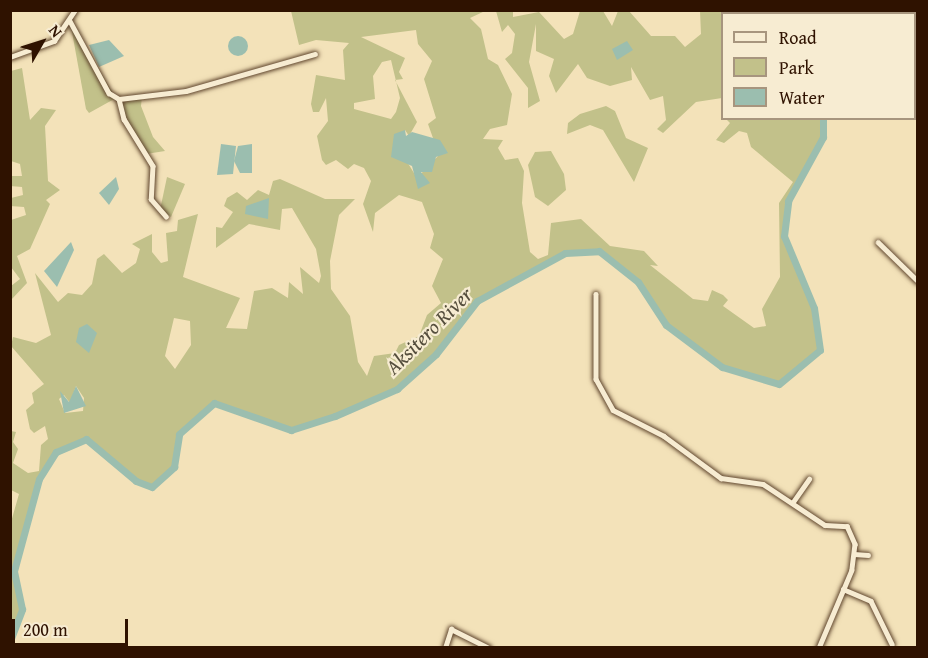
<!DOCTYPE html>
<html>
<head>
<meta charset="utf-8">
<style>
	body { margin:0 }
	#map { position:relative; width:928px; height:658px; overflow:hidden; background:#f3e2b9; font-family:"Gentium Book Plus",serif }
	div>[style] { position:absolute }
	.green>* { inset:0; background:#c2c18a }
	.water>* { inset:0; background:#9bbeaf }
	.round { border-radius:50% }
	.river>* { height:7px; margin:-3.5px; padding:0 3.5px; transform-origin:3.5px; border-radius:3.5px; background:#9bbeaf }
	.roads { filter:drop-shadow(0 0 2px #60462e) drop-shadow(0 0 2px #60462e) }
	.minor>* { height:4.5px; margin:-2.25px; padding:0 2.25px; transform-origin:2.25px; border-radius:2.25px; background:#f7ecd2 }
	span { translate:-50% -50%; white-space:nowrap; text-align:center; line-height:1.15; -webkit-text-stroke:4.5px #f7ecd2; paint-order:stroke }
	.water-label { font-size:21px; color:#554e3d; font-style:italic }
	.frame { position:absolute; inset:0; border:12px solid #2f1200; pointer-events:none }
	.legend { position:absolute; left:721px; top:12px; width:195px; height:108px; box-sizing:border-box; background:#f7ecd2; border:2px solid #a7957e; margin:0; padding:8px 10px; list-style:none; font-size:18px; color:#2f1200 }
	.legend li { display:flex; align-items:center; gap:12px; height:30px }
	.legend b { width:30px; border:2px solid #a7957e }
	.north { position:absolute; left:12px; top:12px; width:60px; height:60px; -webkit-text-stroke:4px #f7ecd2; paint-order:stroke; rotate:51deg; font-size:16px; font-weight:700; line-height:24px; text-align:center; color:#2f1200 }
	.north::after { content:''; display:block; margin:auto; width:21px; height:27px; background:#2f1200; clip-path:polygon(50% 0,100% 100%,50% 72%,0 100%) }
	.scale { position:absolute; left:12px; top:619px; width:116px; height:27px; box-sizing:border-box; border:3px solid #2f1200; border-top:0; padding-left:8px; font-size:18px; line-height:21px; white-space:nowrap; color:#2f1200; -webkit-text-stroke:4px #f7ecd2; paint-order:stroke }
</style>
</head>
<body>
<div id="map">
	<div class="green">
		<div style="clip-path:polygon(evenodd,291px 11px,485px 11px,470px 18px,481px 29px,488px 59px,498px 65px,512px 94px,507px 125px,490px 129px,483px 139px,503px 140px,498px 148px,505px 160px,518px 158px,524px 171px,522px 203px,530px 252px,538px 259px,548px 255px,551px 223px,581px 219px,610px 246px,644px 251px,658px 266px,650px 265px,693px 299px,708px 301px,712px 290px,723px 295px,728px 300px,723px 306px,754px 328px,766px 326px,762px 309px,780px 277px,779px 203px,793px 182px,751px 147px,747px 133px,739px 131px,724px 143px,716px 140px,730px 123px,726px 119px,823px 119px,823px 137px,788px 201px,784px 236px,814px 308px,820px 350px,779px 384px,722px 367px,666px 325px,638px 282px,599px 251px,565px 253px,477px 301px,436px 354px,397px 389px,335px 416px,291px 430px,215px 402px,179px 434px,174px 467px,152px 487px,136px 481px,84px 439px,56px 452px,39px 479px,15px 571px,22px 609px,11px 641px,11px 522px,19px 494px,11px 490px,11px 431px,16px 432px,13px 442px,18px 449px,13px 463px,28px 473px,39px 471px,41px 445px,48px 439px,45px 426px,34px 433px,30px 429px,26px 410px,34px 403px,32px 393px,44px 384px,11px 346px,13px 337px,36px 343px,51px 335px,35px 273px,58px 302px,68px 293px,82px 295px,92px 284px,97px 259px,104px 254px,122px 273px,136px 263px,140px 249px,132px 244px,152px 234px,152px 252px,161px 263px,168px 261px,166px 233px,177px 231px,178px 220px,198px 214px,183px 277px,240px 298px,226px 328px,247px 329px,254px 291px,272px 288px,288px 298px,289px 282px,303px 294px,300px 267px,319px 283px,321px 276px,316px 249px,292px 208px,282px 209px,280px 230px,249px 224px,216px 248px,216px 227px,222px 228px,233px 212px,224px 206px,227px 198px,237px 192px,247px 200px,258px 190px,269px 195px,273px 181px,280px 179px,325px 199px,355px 199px,339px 215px,330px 261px,331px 289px,350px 316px,358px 362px,367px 376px,374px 356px,395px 353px,399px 345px,419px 336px,427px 315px,441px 303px,432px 286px,443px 259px,430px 248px,434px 234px,422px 202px,399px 195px,375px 213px,373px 232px,363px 204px,371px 181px,364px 168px,354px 164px,348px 169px,336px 160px,326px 165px,322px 160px,317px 136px,328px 121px,326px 98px,319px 112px,313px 112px,311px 104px,316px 75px,345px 80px,343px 50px,349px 43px,316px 40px,299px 45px,291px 11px,416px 30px,418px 44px,432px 61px,424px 79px,436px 118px,428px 124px,439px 155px,417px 178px,406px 160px,392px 157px,405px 130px,409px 136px,417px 122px,395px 80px,403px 79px,399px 72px,405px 58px,361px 37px,416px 30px,291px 11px,391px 60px,400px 98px,396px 112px,391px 119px,354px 109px,354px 103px,375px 99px,373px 76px,382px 62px,391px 60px,291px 11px,174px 318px,190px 321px,191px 345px,175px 369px,165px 356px,174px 318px,291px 11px,76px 386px,84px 398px,83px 411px,65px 413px,59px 399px,64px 395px,70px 403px,76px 386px)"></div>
		<div style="clip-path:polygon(496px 11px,513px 11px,513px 17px,539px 12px,564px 39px,573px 34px,580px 11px,603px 11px,612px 26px,618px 11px,629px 11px,651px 36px,675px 36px,685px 47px,701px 34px,700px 11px,743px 13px,722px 14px,722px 98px,696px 102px,663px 133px,657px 129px,666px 120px,663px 96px,650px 100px,631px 67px,632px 80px,610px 86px,587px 78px,578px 64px,556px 93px,549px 76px,554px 59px,536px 51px,536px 24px,529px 62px,540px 101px,528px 108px,528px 88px,505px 59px,512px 53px,515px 34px,508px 25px,502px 32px)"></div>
		<div style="clip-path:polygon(70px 21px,116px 98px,89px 113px,86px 109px)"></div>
		<div style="clip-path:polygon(22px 68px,30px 120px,41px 108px,56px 110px,45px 126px,48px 181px,60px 190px,46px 200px,50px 204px,30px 249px,17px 256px,27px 283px,11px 300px,11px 286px,20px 279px,11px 267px,11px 220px,26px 215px,24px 207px,10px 206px,11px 198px,23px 195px,22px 187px,10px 186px,11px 176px,22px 176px,20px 164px,11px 161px,11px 71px)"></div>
		<div style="clip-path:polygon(142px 96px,141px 106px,153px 137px,165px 151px,146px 154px,124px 119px,119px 99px)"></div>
		<div style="clip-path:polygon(606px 106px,615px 111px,626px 138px,648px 148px,634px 182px,603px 130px,590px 125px,567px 134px,568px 123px,580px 114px)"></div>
		<div style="clip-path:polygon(551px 151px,564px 174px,566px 190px,548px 206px,535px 197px,528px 165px,535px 152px)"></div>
		<div style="clip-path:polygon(167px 177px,185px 184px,171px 217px,160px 210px)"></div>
	</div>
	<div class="water">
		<div class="round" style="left:228px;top:36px;width:20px;height:20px"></div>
		<div style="clip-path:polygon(109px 40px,124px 56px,99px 67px,89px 45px)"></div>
		<div style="clip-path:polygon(627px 41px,633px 50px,617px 60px,612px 49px)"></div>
		<div style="clip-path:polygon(405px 130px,406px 136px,412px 132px,440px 140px,448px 153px,436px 157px,432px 172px,421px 172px,430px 183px,418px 189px,412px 166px,391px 157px,394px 134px)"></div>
		<div style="clip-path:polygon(221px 144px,236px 146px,233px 174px,217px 175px)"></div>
		<div style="clip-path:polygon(252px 144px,252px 173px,240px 173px,234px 161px,238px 146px)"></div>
		<div style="clip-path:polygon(116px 177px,119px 189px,109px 205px,99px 193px)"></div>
		<div style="clip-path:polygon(269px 198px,268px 219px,245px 214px,246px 206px)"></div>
		<div style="clip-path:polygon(71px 242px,74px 250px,57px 287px,44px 271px)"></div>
		<div style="clip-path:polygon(87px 324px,97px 333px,89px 353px,76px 342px,79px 328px)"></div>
		<div style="clip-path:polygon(76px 386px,86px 406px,64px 413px,60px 391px,69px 402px)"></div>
	</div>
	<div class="river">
		<div style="left:742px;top:10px;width:4px;rotate:76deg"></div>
		<div style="left:815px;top:10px;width:11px;rotate:22deg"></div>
		<div style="left:857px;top:14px;width:22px;rotate:-10deg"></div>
		<div style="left:10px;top:641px;width:34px;rotate:-69deg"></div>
		<div style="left:22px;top:609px;width:39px;rotate:-102deg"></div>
		<div style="left:14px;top:571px;width:95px;rotate:-74.8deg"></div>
		<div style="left:39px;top:479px;width:32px;rotate:-58deg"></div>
		<div style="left:56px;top:452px;width:33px;rotate:-23deg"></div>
		<div style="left:86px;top:439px;width:65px;rotate:40deg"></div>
		<div style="left:136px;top:481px;width:17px;rotate:21deg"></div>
		<div style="left:152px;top:487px;width:30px;rotate:-42deg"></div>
		<div style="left:174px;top:467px;width:33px;rotate:-81deg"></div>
		<div style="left:179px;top:434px;width:47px;rotate:-41.5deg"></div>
		<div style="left:214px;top:403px;width:82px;rotate:19.3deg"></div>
		<div style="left:291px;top:430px;width:46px;rotate:-17.7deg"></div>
		<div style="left:335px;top:416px;width:68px;rotate:-23.5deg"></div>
		<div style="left:397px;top:389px;width:52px;rotate:-41.9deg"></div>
		<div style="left:436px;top:354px;width:67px;rotate:-52.3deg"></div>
		<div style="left:477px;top:301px;width:100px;rotate:-28.6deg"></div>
		<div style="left:565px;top:253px;width:34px;rotate:-3deg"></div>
		<div style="left:599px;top:251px;width:50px;rotate:38.5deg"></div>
		<div style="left:638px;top:282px;width:51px;rotate:56.9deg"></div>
		<div style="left:666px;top:325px;width:70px;rotate:36.9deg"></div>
		<div style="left:722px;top:367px;width:59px;rotate:16.6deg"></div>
		<div style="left:779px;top:384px;width:53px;rotate:-39.7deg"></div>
		<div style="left:820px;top:350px;width:42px;rotate:-98.1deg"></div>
		<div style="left:814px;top:308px;width:78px;rotate:-112.6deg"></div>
		<div style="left:784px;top:236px;width:35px;rotate:-83deg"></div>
		<div style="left:788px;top:201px;width:73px;rotate:-61.3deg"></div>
		<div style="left:823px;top:137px;width:19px;rotate:-90deg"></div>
	</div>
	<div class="roads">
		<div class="minor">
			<div style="left:70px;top:21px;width:82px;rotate:61.6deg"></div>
			<div style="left:109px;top:93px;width:12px;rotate:31deg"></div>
			<div style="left:119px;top:99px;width:67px;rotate:-6.8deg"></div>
			<div style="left:186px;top:91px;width:134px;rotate:-16deg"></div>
			<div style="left:10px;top:57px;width:47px;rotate:-20deg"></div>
			<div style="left:54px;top:41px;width:37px;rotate:-56deg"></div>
			<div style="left:119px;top:99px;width:21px;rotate:76deg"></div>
			<div style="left:124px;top:119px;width:55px;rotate:58.3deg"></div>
			<div style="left:153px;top:166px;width:33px;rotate:93deg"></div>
			<div style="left:151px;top:199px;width:23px;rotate:49deg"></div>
			<div style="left:878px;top:242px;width:56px;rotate:44.3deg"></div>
			<div style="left:596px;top:294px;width:85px;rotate:90deg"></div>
			<div style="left:596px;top:379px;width:35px;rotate:61deg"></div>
			<div style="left:613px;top:410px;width:57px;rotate:27deg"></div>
			<div style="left:664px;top:436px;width:71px;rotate:36.4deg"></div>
			<div style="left:721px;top:478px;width:42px;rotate:8.1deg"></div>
			<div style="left:763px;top:484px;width:74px;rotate:33.5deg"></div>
			<div style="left:825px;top:525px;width:22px;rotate:3deg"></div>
			<div style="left:847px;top:526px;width:20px;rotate:66deg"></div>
			<div style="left:855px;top:544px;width:26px;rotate:97deg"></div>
			<div style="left:852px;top:570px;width:85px;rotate:112.9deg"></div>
			<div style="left:793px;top:502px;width:28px;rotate:-55deg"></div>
			<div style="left:854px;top:554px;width:14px;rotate:4deg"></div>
			<div style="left:843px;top:589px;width:30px;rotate:23deg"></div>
			<div style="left:871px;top:601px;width:48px;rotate:64deg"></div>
			<div style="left:445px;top:648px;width:20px;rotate:-72deg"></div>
			<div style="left:451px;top:629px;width:42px;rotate:26.6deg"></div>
		</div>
	</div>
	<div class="water-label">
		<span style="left:429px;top:331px;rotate:-45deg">Aksitero River</span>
	</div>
	<div class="frame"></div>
	<ul class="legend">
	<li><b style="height:8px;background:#f7ecd2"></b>Road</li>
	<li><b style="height:16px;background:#c2c18a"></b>Park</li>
	<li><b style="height:16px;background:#9bbeaf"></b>Water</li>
	</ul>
	<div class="north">N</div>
	<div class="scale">200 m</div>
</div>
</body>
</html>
